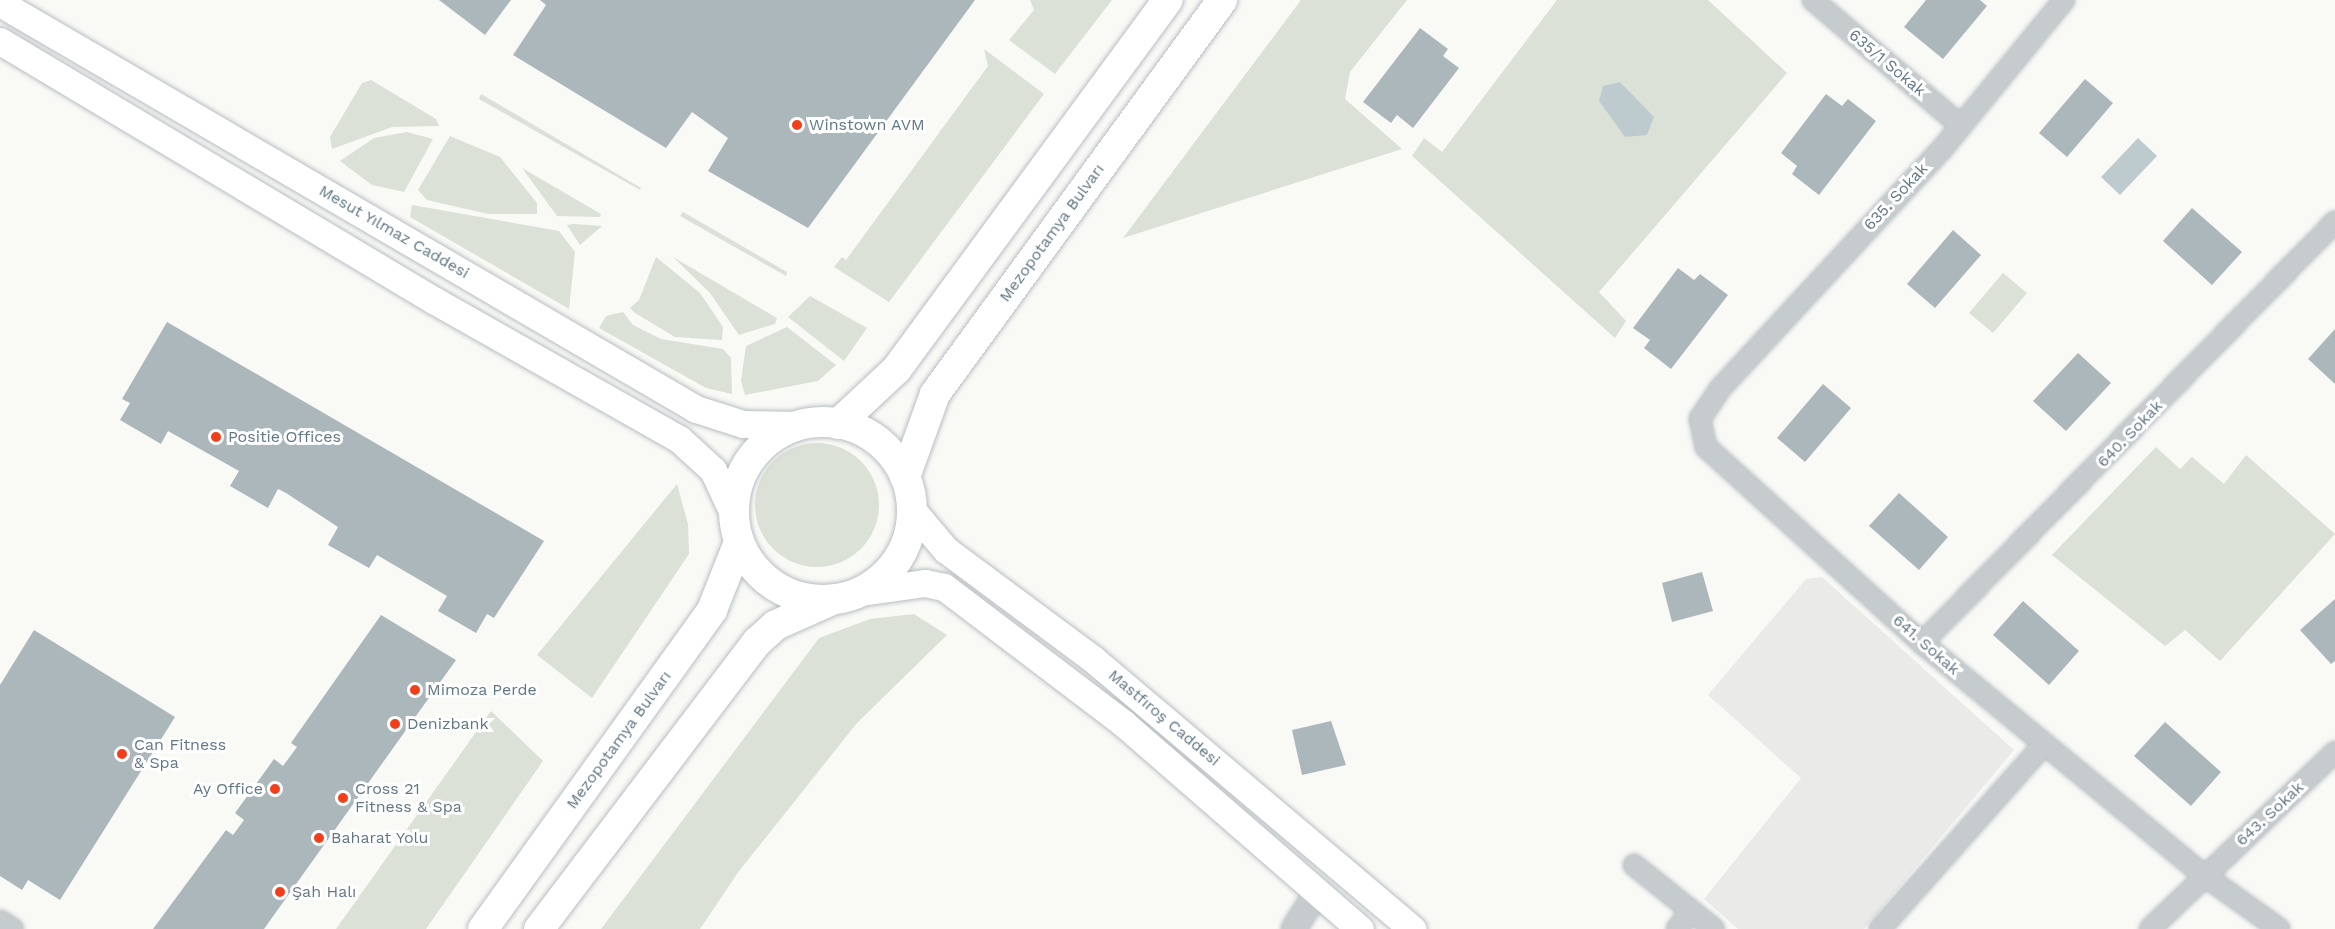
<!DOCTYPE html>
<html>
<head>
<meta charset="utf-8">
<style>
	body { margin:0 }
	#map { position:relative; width:2335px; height:929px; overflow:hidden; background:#f9f9f6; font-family:"Work Sans",sans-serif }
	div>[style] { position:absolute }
	.built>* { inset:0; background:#eaeae9 }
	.green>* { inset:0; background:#dbe1d6 }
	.round { border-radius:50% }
	.water>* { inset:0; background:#bdcbcf }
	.building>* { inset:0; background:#acb7bc }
	.roads { filter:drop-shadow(0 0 2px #b8bec3) drop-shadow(0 0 2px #b8bec3) }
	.minor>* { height:20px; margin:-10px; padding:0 10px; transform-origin:10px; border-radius:10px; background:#c6cbce }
	.tertiary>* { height:24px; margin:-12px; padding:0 12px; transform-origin:12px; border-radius:12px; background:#c6cbce }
	.secondary>* { height:27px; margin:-13.5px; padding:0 13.5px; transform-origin:13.5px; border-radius:13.5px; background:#fff }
	.primary>* { height:30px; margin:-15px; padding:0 15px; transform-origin:15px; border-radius:15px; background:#fff }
	.primary>.ring { margin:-15px; padding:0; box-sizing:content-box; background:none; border:30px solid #fff; border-radius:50% }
	.dots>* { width:16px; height:16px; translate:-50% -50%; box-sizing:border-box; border:3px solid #fff; border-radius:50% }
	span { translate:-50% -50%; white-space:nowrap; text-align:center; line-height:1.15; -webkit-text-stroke:6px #fff; paint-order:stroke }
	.street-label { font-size:16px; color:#617784 }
	.poi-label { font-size:16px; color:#617784 }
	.left { translate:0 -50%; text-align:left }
	.right { translate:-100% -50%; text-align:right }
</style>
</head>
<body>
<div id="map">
	<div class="built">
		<div style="clip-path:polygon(1822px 577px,2014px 750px,1864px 929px,1738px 929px,1704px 899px,1801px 778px,1708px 695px,1806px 579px)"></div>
	</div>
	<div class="green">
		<div style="clip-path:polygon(1030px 0,1112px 0,1055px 74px,1009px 40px,1034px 10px)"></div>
		<div style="clip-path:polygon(1301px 0,1407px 0,1350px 72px,1345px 99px,1402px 149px,1123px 238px)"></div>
		<div style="clip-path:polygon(1557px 0,1708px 0,1787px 73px,1599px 292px,1626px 321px,1615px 338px,1412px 156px,1424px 138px,1442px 152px)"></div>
		<div style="clip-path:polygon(984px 49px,1044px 94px,889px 302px,834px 267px,842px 257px,846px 260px,988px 66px)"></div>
		<div style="clip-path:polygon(371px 80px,436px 119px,439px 126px,392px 127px,332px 149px,330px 137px,362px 83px)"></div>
		<div style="clip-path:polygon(481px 94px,641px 188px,640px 190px,479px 99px)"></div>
		<div style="clip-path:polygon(407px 132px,433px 139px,404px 192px,372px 185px,340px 161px,374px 138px)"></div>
		<div style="clip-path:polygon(450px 136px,500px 157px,537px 203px,537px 214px,488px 214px,427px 200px,418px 190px)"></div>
		<div style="clip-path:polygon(522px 168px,601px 214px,600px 217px,557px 216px)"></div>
		<div style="clip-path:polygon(412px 205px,559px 231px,575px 252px,569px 309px,410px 217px)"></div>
		<div style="clip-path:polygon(683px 212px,787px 272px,786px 276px,680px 216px)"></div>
		<div style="clip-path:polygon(567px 225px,574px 224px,602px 226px,580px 245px)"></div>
		<div style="clip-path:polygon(656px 257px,700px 293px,723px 327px,722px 340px,675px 337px,635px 313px,630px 308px,639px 300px)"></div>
		<div style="clip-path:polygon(673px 257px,777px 318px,775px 324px,739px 335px,710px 293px)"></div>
		<div style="clip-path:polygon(2003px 273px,2027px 293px,1993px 333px,1969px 313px)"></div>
		<div style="clip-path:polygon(810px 296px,867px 328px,844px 361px,788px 317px)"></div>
		<div style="clip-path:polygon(623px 312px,633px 325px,661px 339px,723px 349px,731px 358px,732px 394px,706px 388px,599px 328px,606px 316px)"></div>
		<div style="clip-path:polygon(787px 327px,836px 365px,818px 381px,745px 395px,741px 381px,746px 346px)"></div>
		<div class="round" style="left:755px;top:443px;width:124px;height:124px"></div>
		<div style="clip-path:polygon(2156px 447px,2180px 469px,2192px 457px,2224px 484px,2246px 455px,2335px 534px,2220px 661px,2185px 630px,2165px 646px,2052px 555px)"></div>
		<div style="clip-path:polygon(677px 484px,688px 524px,689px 554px,592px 698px,537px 655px)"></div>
		<div style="clip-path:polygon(914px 614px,947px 635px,857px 723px,739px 871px,700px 929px,601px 929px,819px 638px,870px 619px)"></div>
		<div style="clip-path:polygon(491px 711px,543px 761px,426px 929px,336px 929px)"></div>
	</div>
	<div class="water">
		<div style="clip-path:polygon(1620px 82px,1654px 117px,1647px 135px,1625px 137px,1599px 101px,1603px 86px)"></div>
		<div style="clip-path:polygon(2138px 138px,2157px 156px,2120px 195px,2101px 177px)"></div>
	</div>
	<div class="building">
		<div style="clip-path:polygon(439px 0,511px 0,485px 35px)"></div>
		<div style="clip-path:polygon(540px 0,975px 0,808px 228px,708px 171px,728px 138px,692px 112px,666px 148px,513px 55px,546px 5px)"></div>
		<div style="clip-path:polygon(1926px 0,1980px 0,1987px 6px,1943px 59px,1904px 27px)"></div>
		<div style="clip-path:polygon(1420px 28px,1448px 49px,1443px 56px,1459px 68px,1413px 128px,1397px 115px,1391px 123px,1363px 102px)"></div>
		<div style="clip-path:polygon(2085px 79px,2113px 103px,2067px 157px,2039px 133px)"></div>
		<div style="clip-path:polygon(1826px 94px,1842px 106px,1848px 99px,1876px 121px,1819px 195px,1792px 174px,1797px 166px,1781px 153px)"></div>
		<div style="clip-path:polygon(2192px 208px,2242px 252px,2212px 285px,2163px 241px)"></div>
		<div style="clip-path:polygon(1953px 230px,1981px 255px,1935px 308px,1907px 284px)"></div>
		<div style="clip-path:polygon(1678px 268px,1694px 280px,1700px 274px,1728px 295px,1671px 369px,1644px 348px,1650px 340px,1633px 328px)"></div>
		<div style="clip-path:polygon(167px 322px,544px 541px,494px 618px,487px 614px,476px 633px,438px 611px,447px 596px,377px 555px,369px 568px,328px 545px,338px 527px,286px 493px,278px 489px,268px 508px,230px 486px,239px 471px,168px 431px,161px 444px,120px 420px,130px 403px,122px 399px)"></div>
		<div style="clip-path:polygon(2335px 329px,2335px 384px,2308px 359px)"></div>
		<div style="clip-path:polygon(2078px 353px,2111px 383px,2066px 431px,2033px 401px)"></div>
		<div style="clip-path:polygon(1823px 384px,1851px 408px,1805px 462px,1777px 438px)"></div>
		<div style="clip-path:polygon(1899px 493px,1948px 537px,1919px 570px,1869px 526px)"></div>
		<div style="clip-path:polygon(1702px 572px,1713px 611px,1672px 622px,1662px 583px)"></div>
		<div style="clip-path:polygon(2335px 599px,2335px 661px,2331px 664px,2300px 630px)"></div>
		<div style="clip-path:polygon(2023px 601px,2079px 651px,2049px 685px,1993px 635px)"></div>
		<div style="clip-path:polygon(381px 615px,456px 660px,264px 929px,153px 929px,226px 830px,233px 835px,244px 820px,235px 813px,274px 759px,283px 766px,297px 747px,291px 743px)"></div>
		<div style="clip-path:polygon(34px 630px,175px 717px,60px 900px,28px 880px,22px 890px,0 876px,0 685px)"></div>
		<div style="clip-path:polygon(1331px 721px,1346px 765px,1302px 775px,1292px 730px)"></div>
		<div style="clip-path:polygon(2165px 722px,2221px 772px,2191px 806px,2134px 756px)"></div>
	</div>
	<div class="roads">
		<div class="minor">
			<div style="left:1813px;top:0;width:194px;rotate:40.4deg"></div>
			<div style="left:2064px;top:0;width:193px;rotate:129.3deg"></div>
			<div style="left:1942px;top:149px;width:327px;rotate:132.8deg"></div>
			<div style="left:1720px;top:389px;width:36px;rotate:124deg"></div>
			<div style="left:1700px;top:419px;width:29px;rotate:78deg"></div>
			<div style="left:1706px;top:447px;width:292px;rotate:42.2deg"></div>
			<div style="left:1922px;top:643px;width:367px;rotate:39.5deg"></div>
			<div style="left:2205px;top:876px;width:91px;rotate:35.6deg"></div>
			<div style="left:1922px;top:643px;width:590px;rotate:-45.55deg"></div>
			<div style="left:1634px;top:865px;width:102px;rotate:38.7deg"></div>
			<div style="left:0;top:921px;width:15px;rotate:32deg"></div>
			<div style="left:1677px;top:929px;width:23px;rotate:-52deg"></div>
			<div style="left:1880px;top:929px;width:247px;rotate:-48.4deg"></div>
			<div style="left:2150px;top:929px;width:256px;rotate:-43.7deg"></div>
		</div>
		<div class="tertiary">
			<div style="left:1294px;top:929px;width:44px;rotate:-58.1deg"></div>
		</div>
		<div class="secondary">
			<div style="left:0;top:3px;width:806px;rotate:30.26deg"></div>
			<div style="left:696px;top:409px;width:49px;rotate:17.7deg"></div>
			<div style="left:743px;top:424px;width:56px;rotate:1deg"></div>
			<div style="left:0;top:41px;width:507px;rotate:30.87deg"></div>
			<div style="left:435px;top:301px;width:280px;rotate:29.5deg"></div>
			<div style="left:679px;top:439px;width:46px;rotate:42.4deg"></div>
			<div style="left:713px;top:470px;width:47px;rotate:65.1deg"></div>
			<div style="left:913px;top:511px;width:51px;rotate:49.8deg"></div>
			<div style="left:946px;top:550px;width:184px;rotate:36.6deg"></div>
			<div style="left:1094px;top:660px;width:417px;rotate:40.2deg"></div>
			<div style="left:861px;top:592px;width:65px;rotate:-8deg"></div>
			<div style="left:925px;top:583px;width:19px;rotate:12deg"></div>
			<div style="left:944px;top:587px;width:225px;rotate:37.2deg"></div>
			<div style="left:1123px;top:723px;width:314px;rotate:41deg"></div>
		</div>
		<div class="primary">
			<div class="ring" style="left:734px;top:422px;width:148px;height:148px"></div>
			<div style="left:838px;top:424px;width:79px;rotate:-43deg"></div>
			<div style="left:896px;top:370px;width:459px;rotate:-53.7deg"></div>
			<div style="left:905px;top:477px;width:88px;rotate:-70.1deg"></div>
			<div style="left:935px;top:394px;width:487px;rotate:-53.9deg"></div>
			<div style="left:483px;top:929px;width:393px;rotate:-54.3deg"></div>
			<div style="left:712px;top:610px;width:73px;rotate:-68.3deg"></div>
			<div style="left:539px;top:929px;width:360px;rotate:-52.8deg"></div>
			<div style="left:757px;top:642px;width:25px;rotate:-42deg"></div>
			<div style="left:776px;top:625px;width:61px;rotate:-24.1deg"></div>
		</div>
	</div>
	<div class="dots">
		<div style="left:797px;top:125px;background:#f33e1c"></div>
		<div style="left:216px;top:437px;background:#f33e1c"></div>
		<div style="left:415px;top:690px;background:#f33e1c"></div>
		<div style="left:395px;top:724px;background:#f33e1c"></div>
		<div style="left:122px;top:754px;background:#f33e1c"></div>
		<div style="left:275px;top:789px;background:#f33e1c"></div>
		<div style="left:343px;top:798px;background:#f33e1c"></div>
		<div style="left:319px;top:838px;background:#f33e1c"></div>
		<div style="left:280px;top:892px;background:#f33e1c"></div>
	</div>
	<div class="street-label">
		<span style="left:1887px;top:63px;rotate:40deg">635/1 Sokak</span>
		<span style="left:1896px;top:197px;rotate:-47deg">635. Sokak</span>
		<span style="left:394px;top:232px;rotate:30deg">Mesut Yılmaz Caddesi</span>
		<span style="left:1052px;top:233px;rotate:-54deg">Mezopotamya Bulvarı</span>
		<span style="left:2130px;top:434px;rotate:-46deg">640. Sokak</span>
		<span style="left:1926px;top:645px;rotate:41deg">641. Sokak</span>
		<span style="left:1164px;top:718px;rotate:40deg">Mastfıroş Caddesi</span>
		<span style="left:619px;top:740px;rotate:-54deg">Mezopotamya Bulvarı</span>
		<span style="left:2270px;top:814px;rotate:-43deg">643. Sokak</span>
	</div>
	<div class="poi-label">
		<span class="left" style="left:809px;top:125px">Winstown AVM</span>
		<span class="left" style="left:228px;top:437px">Positie Offices</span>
		<span class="left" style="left:427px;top:690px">Mimoza Perde</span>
		<span class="left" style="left:407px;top:724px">Denizbank</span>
		<span class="left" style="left:134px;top:754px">Can Fitness<br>&amp; Spa</span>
		<span class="right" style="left:263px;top:789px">Ay Office</span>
		<span class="left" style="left:355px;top:798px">Cross 21<br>Fitness &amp; Spa</span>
		<span class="left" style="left:331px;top:838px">Baharat Yolu</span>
		<span class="left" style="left:292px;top:892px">Şah Halı</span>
	</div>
</div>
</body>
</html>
